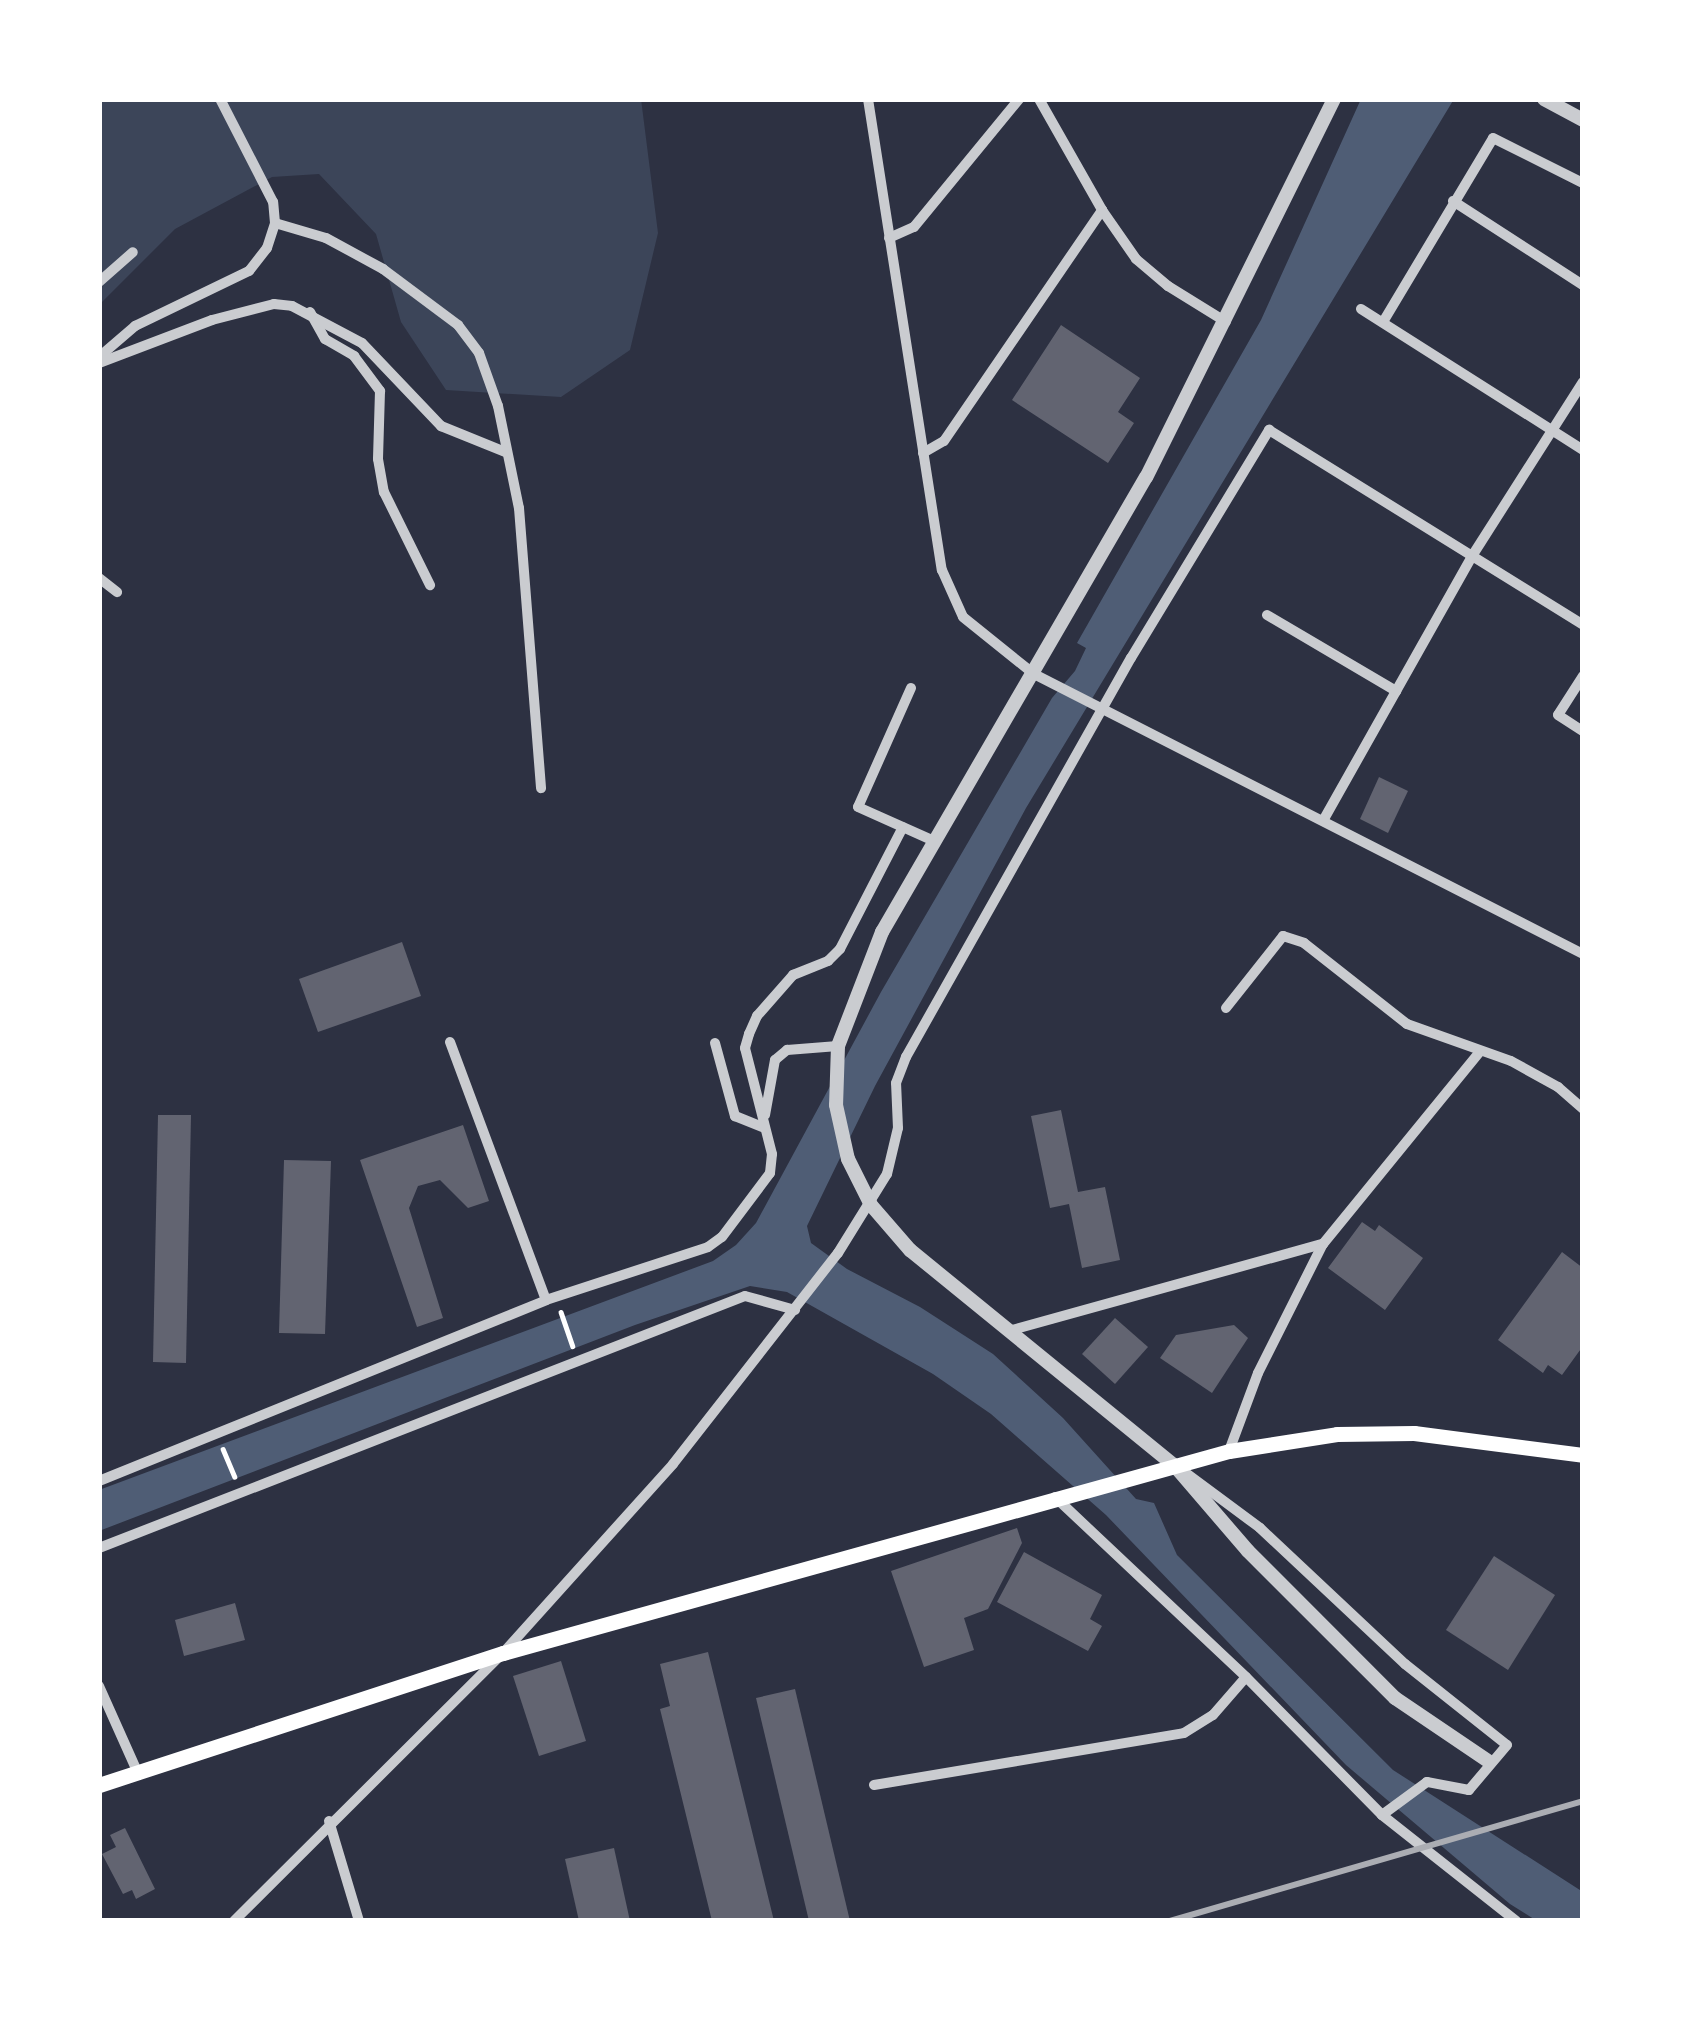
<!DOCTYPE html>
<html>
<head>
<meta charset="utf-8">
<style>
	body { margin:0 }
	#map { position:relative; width:1682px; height:2020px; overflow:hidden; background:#2d3142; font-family:Figtree,sans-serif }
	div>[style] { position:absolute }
	.green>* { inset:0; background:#3c4559 }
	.water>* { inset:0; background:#4f5d75 }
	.building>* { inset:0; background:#626471 }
	.path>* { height:4.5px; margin:-2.25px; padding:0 2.25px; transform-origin:2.25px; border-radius:2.25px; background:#fff }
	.minor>* { height:10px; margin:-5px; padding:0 5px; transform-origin:5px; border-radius:5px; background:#caccd0 }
	.tertiary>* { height:14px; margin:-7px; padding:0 7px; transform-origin:7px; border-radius:7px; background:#caccd0 }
	.secondary>* { height:15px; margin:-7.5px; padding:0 7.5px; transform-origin:7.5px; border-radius:7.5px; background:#fff }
	.rail>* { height:6px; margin:-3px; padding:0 3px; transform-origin:3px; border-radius:3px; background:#abadb3 }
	span { translate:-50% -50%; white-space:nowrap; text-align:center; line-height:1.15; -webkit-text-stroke:9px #fff; paint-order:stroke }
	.frame { position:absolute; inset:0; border:102px solid #fff; pointer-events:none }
</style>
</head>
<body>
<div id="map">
	<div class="green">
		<div style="clip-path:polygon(99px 99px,641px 99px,658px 233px,630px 350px,561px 397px,446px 390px,401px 322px,376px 234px,319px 174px,272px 177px,175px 229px,99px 305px)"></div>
	</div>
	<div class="water">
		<div style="clip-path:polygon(1361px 99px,1454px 99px,1026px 808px,875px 1086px,807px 1226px,811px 1243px,847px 1269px,920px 1307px,993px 1354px,1063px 1418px,1136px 1499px,1154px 1503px,1177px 1555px,1393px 1770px,1583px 1892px,1583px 1921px,1537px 1921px,1510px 1904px,1346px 1765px,1106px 1515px,991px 1414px,933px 1374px,787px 1292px,750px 1286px,635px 1325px,99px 1531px,99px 1490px,713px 1261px,736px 1245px,756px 1223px,881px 992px,1052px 698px,1075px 671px,1086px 648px,1077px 643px,1261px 320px)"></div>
	</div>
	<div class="building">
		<div style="clip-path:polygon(1061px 325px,1140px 378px,1118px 412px,1134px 423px,1108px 463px,1012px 400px)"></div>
		<div style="clip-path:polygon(1379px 777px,1408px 791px,1388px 833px,1360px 819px)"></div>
		<div style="clip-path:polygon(402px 942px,421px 996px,318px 1032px,299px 979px)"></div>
		<div style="clip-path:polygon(1061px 1110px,1078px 1192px,1105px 1187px,1120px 1260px,1082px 1268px,1069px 1204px,1050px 1208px,1031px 1116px)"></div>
		<div style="clip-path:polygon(158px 1115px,191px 1115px,186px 1363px,153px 1362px)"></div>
		<div style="clip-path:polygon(463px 1125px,489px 1201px,468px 1208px,440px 1180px,418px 1186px,409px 1208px,443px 1318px,417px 1327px,360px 1160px)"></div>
		<div style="clip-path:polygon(284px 1160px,331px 1161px,325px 1334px,279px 1333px)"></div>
		<div style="clip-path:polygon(1362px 1222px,1375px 1231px,1379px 1225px,1423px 1258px,1385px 1310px,1328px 1268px)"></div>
		<div style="clip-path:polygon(1562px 1252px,1583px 1268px,1583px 1346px,1562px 1375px,1548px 1365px,1543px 1373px,1498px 1340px)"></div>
		<div style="clip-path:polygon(1115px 1318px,1148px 1347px,1115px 1384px,1082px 1354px)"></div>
		<div style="clip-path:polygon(1234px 1325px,1248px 1338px,1212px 1393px,1160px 1358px,1176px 1335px)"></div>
		<div style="clip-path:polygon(1017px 1528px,1022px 1543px,988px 1609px,964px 1618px,974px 1650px,924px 1667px,891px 1571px)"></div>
		<div style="clip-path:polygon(1024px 1552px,1102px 1595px,1090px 1619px,1102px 1626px,1088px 1651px,997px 1602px)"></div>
		<div style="clip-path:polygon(1494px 1556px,1555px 1595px,1508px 1670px,1446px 1630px)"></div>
		<div style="clip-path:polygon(235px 1603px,245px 1640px,184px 1656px,175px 1620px)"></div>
		<div style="clip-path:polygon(708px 1652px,774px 1921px,712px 1921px,660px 1709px,670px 1706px,660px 1664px)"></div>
		<div style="clip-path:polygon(561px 1661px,586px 1741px,539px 1756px,513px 1676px)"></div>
		<div style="clip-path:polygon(795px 1689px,850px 1921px,809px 1921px,756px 1698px)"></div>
		<div style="clip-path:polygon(125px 1828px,155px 1889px,136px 1899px,132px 1890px,123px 1894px,102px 1854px,116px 1847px,110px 1835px)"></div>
		<div style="clip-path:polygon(614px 1848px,630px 1921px,579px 1921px,565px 1859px)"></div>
	</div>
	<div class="path">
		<div style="left:561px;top:1312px;width:36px;rotate:71deg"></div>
		<div style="left:223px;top:1449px;width:30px;rotate:67deg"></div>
	</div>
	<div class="minor">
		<div style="left:868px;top:99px;width:477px;rotate:81.1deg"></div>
		<div style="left:942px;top:570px;width:51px;rotate:65.9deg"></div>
		<div style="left:963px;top:617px;width:91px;rotate:38.8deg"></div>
		<div style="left:1034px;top:674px;width:616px;rotate:27.02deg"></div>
		<div style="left:1039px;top:99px;width:128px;rotate:60.4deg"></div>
		<div style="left:1102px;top:210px;width:60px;rotate:55.2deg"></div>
		<div style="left:1136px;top:259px;width:42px;rotate:40.2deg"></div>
		<div style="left:1168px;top:286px;width:68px;rotate:31.8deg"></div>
		<div style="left:1453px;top:201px;width:155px;rotate:32.9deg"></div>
		<div style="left:275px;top:223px;width:53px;rotate:16.4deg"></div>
		<div style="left:326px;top:238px;width:65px;rotate:28.5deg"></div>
		<div style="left:383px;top:269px;width:94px;rotate:36.7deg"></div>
		<div style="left:458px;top:325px;width:35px;rotate:53deg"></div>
		<div style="left:479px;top:353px;width:56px;rotate:70.3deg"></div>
		<div style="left:498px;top:406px;width:104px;rotate:78.4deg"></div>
		<div style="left:519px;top:508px;width:281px;rotate:85.5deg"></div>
		<div style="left:889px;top:238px;width:27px;rotate:-24deg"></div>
		<div style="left:914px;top:227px;width:166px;rotate:-50.6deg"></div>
		<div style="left:99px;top:282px;width:45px;rotate:-41.4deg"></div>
		<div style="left:1361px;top:309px;width:263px;rotate:32.4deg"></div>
		<div style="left:310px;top:312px;width:31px;rotate:61deg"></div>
		<div style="left:325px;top:339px;width:34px;rotate:30deg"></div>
		<div style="left:354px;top:356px;width:44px;rotate:53.4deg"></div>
		<div style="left:380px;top:391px;width:68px;rotate:91.7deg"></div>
		<div style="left:378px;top:459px;width:34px;rotate:80deg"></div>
		<div style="left:384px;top:492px;width:104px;rotate:63.7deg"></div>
		<div style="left:1383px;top:322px;width:214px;rotate:-59.1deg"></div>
		<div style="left:1493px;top:138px;width:101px;rotate:26.6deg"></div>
		<div style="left:99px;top:357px;width:48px;rotate:-40.7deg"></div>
		<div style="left:135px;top:326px;width:127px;rotate:-25.8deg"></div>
		<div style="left:249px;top:271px;width:29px;rotate:-52deg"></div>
		<div style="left:267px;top:248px;width:26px;rotate:-72deg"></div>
		<div style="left:275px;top:223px;width:21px;rotate:-95deg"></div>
		<div style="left:273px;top:202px;width:116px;rotate:-117.2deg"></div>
		<div style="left:99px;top:363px;width:121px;rotate:-20.8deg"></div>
		<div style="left:212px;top:320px;width:64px;rotate:-14.5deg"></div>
		<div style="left:274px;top:304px;width:18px;rotate:6deg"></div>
		<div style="left:292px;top:306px;width:79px;rotate:27.9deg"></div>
		<div style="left:362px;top:343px;width:115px;rotate:46.4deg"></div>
		<div style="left:441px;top:426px;width:69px;rotate:22.1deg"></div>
		<div style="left:923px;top:453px;width:24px;rotate:-30deg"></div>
		<div style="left:944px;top:441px;width:280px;rotate:-55.6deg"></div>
		<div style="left:99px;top:578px;width:23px;rotate:38deg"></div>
		<div style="left:1267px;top:615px;width:150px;rotate:30.5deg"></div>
		<div style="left:1583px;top:676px;width:46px;rotate:122.7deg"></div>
		<div style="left:1558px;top:715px;width:30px;rotate:33deg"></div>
		<div style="left:911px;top:688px;width:130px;rotate:114deg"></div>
		<div style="left:858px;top:807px;width:83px;rotate:24.1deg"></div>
		<div style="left:1324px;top:819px;width:305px;rotate:-60.6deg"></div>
		<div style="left:1474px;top:553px;width:203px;rotate:-57.5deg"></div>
		<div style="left:1226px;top:1008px;width:92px;rotate:-51.6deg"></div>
		<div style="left:1283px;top:936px;width:22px;rotate:18deg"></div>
		<div style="left:1304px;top:943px;width:131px;rotate:38.2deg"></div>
		<div style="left:1407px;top:1024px;width:110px;rotate:19.6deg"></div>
		<div style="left:1511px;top:1061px;width:54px;rotate:29deg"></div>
		<div style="left:1558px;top:1087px;width:33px;rotate:41deg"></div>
		<div style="left:450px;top:1042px;width:275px;rotate:69.6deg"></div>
		<div style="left:715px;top:1043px;width:76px;rotate:74.7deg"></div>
		<div style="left:735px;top:1116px;width:31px;rotate:22deg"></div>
		<div style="left:765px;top:1115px;width:56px;rotate:-79.7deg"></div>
		<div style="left:775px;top:1060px;width:16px;rotate:-40deg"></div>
		<div style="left:787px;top:1050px;width:51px;rotate:-4.5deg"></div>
		<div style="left:1012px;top:1330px;width:323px;rotate:-15.5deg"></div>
		<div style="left:1229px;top:1451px;width:83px;rotate:-69.6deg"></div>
		<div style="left:1258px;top:1373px;width:144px;rotate:-63.3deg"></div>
		<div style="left:1323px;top:1244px;width:247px;rotate:-50.8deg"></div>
		<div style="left:1186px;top:1473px;width:92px;rotate:36.6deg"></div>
		<div style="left:1260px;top:1528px;width:199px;rotate:43.2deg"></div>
		<div style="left:1405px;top:1664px;width:130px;rotate:38.5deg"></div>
		<div style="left:1507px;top:1745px;width:59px;rotate:130.2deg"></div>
		<div style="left:1469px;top:1790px;width:43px;rotate:-169.2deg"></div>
		<div style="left:1427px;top:1782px;width:56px;rotate:143.7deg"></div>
		<div style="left:99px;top:1481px;width:482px;rotate:-22deg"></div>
		<div style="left:546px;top:1300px;width:170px;rotate:-18.1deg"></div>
		<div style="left:708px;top:1247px;width:17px;rotate:-36deg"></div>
		<div style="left:722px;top:1237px;width:80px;rotate:-53.1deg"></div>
		<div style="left:770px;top:1173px;width:19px;rotate:-84deg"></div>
		<div style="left:772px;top:1154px;width:109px;rotate:-104.3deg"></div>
		<div style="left:745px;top:1048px;width:15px;rotate:-74deg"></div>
		<div style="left:749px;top:1034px;width:20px;rotate:-66deg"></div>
		<div style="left:757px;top:1016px;width:55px;rotate:-48.7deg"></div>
		<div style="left:793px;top:975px;width:38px;rotate:-22deg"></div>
		<div style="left:828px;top:961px;width:17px;rotate:-45deg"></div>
		<div style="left:840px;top:949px;width:137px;rotate:-62.7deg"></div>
		<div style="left:1055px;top:1497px;width:262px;rotate:43.3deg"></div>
		<div style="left:1246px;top:1677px;width:194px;rotate:45.4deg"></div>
		<div style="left:1382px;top:1815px;width:171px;rotate:38.3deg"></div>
		<div style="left:99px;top:1548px;width:693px;rotate:-21.31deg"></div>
		<div style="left:745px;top:1296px;width:52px;rotate:15.6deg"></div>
		<div style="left:99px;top:1686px;width:95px;rotate:65.9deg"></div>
		<div style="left:874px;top:1785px;width:314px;rotate:-9.5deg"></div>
		<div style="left:1184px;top:1733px;width:34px;rotate:-32deg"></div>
		<div style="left:1213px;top:1715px;width:50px;rotate:-49deg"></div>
		<div style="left:329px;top:1821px;width:104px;rotate:73.3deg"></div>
		<div style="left:234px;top:1921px;width:380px;rotate:-44.9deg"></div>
		<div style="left:503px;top:1653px;width:254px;rotate:-48deg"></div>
		<div style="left:673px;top:1464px;width:268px;rotate:-52deg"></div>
		<div style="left:838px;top:1253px;width:93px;rotate:-58.2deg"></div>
		<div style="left:887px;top:1174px;width:47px;rotate:-76.6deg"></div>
		<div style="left:898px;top:1128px;width:45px;rotate:-92.5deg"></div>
		<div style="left:896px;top:1083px;width:28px;rotate:-69deg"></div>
		<div style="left:906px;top:1057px;width:458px;rotate:-60.6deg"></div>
		<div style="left:1131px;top:658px;width:267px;rotate:-58.8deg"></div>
		<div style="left:1269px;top:430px;width:370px;rotate:31.8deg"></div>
	</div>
	<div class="tertiary">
		<div style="left:1334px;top:99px;width:422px;rotate:116.4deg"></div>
		<div style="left:1146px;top:477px;width:526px;rotate:120.12deg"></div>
		<div style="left:882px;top:932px;width:122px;rotate:111.1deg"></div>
		<div style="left:838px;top:1046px;width:59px;rotate:91.9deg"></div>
		<div style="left:836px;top:1105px;width:55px;rotate:77.5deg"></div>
		<div style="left:848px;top:1159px;width:51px;rotate:63.4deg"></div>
		<div style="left:871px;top:1205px;width:60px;rotate:49.1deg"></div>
		<div style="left:910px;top:1250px;width:340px;rotate:39.2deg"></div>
		<div style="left:1174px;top:1465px;width:113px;rotate:49.3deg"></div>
		<div style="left:1248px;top:1551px;width:208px;rotate:45deg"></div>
		<div style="left:1395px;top:1698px;width:112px;rotate:34.1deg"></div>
		<div style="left:1544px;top:99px;width:44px;rotate:28.3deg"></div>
	</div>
	<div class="secondary">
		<div style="left:99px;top:1785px;width:425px;rotate:-18.1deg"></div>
		<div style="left:503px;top:1653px;width:754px;rotate:-15.55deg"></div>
		<div style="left:1229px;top:1451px;width:109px;rotate:-8.9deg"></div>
		<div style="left:1337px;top:1434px;width:77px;rotate:-0.7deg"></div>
		<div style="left:1414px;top:1433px;width:170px;rotate:7.4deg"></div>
	</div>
	<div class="rail">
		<div style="left:1170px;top:1921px;width:430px;rotate:-16.2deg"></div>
	</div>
	<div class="frame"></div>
</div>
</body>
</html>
